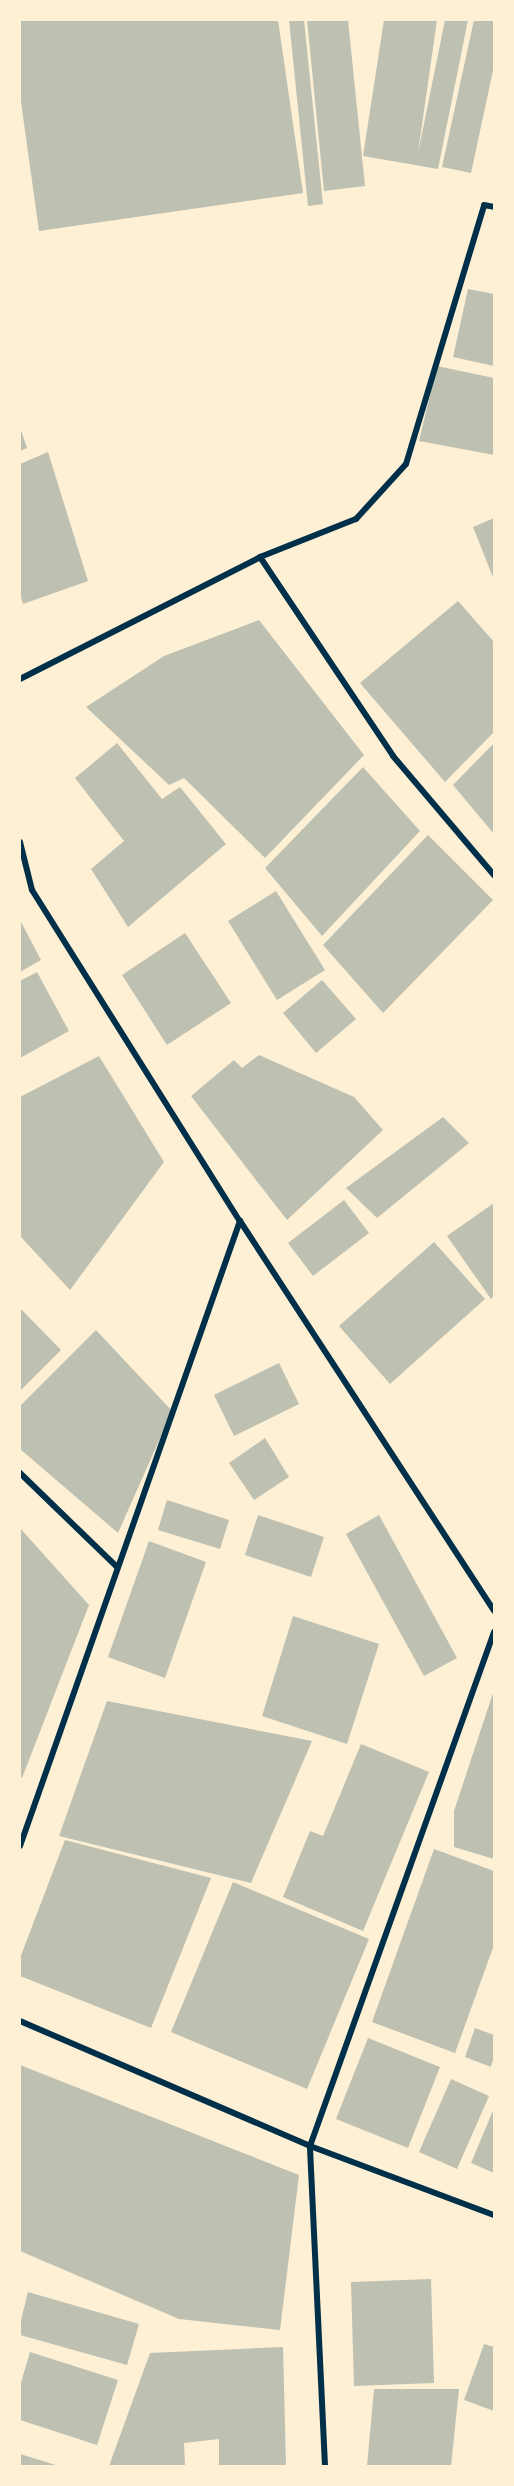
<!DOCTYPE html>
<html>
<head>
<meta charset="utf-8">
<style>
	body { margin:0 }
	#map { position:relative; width:514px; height:2486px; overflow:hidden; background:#fdf0d5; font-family:"Fira Sans",sans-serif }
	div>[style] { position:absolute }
	.building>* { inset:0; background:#bec0b2 }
	.minor>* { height:6px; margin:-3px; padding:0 3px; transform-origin:3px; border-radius:3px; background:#003049 }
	span { translate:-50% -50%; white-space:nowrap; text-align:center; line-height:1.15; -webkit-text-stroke:5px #fdf0d5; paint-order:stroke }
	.frame { position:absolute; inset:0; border:21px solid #fdf0d5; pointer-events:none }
</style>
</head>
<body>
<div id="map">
	<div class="building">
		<div style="clip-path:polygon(20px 20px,278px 20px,303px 193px,39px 231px,20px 95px)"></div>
		<div style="clip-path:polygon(289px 20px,304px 20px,323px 204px,308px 206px)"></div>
		<div style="clip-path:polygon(307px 20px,348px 20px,365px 186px,324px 191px)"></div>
		<div style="clip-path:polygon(384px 20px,437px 20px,418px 153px,445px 20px,468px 20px,438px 169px,363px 156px)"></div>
		<div style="clip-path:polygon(474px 20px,494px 20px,494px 66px,471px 173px,442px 167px)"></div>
		<div style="clip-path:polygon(468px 289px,494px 294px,494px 366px,453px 357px)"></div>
		<div style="clip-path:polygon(437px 366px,494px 378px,494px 455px,419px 441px)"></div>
		<div style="clip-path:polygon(20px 427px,27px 448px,20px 451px)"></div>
		<div style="clip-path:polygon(48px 452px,88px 581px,23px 604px,20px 593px,20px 464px)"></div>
		<div style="clip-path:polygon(494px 518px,494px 580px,473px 527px)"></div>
		<div style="clip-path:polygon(458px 601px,494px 642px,494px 732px,445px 782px,360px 683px)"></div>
		<div style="clip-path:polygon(259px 620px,364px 755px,265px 858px,184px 778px,169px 785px,86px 707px,164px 656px)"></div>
		<div style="clip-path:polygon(117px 743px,162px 799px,180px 787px,226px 844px,128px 927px,91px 869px,124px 841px,75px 778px)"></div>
		<div style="clip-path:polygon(494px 743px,494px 834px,453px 785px)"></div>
		<div style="clip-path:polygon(363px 767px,420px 831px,322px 936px,265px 868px)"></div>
		<div style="clip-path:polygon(428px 835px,493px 900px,383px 1013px,323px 945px)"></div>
		<div style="clip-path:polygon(276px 891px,325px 970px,277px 1000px,228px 921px)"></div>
		<div style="clip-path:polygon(20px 920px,41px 960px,20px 972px)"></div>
		<div style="clip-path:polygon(185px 933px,231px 1003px,167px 1045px,122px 975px)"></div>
		<div style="clip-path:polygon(37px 972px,69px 1031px,20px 1058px,20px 981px)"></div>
		<div style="clip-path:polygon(322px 980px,356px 1019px,316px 1053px,283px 1013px)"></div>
		<div style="clip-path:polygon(259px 1055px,354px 1097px,383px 1130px,287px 1220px,191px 1096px,234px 1060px,242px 1068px)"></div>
		<div style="clip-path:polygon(99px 1056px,164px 1162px,70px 1290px,20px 1236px,20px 1097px)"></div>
		<div style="clip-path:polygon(443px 1117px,469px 1143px,377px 1218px,346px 1188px)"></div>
		<div style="clip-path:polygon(344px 1200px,369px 1233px,313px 1276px,288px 1243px)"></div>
		<div style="clip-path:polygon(494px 1203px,494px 1296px,491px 1299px,447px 1236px)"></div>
		<div style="clip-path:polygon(434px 1242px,485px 1299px,390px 1384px,339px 1326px)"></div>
		<div style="clip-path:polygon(20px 1308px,61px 1350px,20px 1391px)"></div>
		<div style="clip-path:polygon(96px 1330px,172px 1411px,118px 1533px,20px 1449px,20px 1406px)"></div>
		<div style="clip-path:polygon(279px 1363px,299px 1404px,234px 1436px,214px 1395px)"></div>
		<div style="clip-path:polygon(265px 1438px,289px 1477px,254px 1500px,229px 1463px)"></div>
		<div style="clip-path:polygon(167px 1500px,229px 1520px,220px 1549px,158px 1530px)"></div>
		<div style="clip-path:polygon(258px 1515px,324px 1537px,311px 1577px,245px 1555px)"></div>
		<div style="clip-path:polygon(379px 1515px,457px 1658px,424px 1676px,346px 1534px)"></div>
		<div style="clip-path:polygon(20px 1528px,89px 1605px,22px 1778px,20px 1775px)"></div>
		<div style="clip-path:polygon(149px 1541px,206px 1562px,165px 1678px,108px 1657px)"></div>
		<div style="clip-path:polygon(293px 1616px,379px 1644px,347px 1744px,262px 1716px)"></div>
		<div style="clip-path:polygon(494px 1690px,494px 1859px,454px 1847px,454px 1811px)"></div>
		<div style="clip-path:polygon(107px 1701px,312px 1741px,251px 1883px,59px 1836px)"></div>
		<div style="clip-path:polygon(361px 1744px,429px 1772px,363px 1931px,283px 1897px,310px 1831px,323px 1836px)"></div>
		<div style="clip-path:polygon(65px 1840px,211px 1878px,151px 2028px,20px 1976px,20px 1958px)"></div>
		<div style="clip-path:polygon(434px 1849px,494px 1871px,494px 1945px,455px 2053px,372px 2022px)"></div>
		<div style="clip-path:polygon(233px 1882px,369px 1939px,307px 2089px,171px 2032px)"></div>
		<div style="clip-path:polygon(475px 2028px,494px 2035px,494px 2056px,491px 2067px,465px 2057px)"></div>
		<div style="clip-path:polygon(368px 2038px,440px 2067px,408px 2148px,336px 2119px)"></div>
		<div style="clip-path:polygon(20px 2065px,299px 2175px,280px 2330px,179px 2319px,20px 2251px)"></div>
		<div style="clip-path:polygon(451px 2079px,489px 2096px,457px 2169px,419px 2152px)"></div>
		<div style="clip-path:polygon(494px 2108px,494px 2173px,471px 2163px)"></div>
		<div style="clip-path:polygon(431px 2279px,434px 2383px,354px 2386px,351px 2282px)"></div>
		<div style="clip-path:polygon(28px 2292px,139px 2324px,127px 2365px,20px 2335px,20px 2324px)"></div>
		<div style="clip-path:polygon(484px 2344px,494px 2347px,494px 2411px,464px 2400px)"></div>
		<div style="clip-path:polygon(283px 2347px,286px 2466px,219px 2466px,219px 2439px,184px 2443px,185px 2466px,109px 2466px,150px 2353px)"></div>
		<div style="clip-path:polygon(30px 2352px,118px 2380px,97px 2445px,20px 2420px,20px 2386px)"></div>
		<div style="clip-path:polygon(374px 2389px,459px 2389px,451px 2466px,367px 2466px)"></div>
		<div style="clip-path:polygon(20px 2454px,59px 2466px,20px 2466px)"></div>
	</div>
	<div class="minor">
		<div style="left:260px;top:557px;width:239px;rotate:56.2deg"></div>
		<div style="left:393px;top:756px;width:156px;rotate:49.7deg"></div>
		<div style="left:20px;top:679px;width:269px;rotate:-26.9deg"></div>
		<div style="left:260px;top:557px;width:103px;rotate:-21.6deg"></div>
		<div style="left:356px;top:519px;width:74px;rotate:-47.7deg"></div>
		<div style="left:406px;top:464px;width:270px;rotate:-73.2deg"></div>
		<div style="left:484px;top:205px;width:10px;rotate:11deg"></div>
		<div style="left:20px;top:842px;width:49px;rotate:76deg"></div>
		<div style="left:32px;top:890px;width:391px;rotate:57.9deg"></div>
		<div style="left:240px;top:1221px;width:465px;rotate:56.9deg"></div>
		<div style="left:20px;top:1473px;width:135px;rotate:44.1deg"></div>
		<div style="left:20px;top:1846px;width:663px;rotate:-70.61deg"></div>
		<div style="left:20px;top:2021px;width:316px;rotate:23.3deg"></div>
		<div style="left:310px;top:2146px;width:197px;rotate:20.6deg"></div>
		<div style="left:325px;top:2466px;width:320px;rotate:-92.7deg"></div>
		<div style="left:310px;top:2146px;width:546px;rotate:-70.3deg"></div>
	</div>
	<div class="frame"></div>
</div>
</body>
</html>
